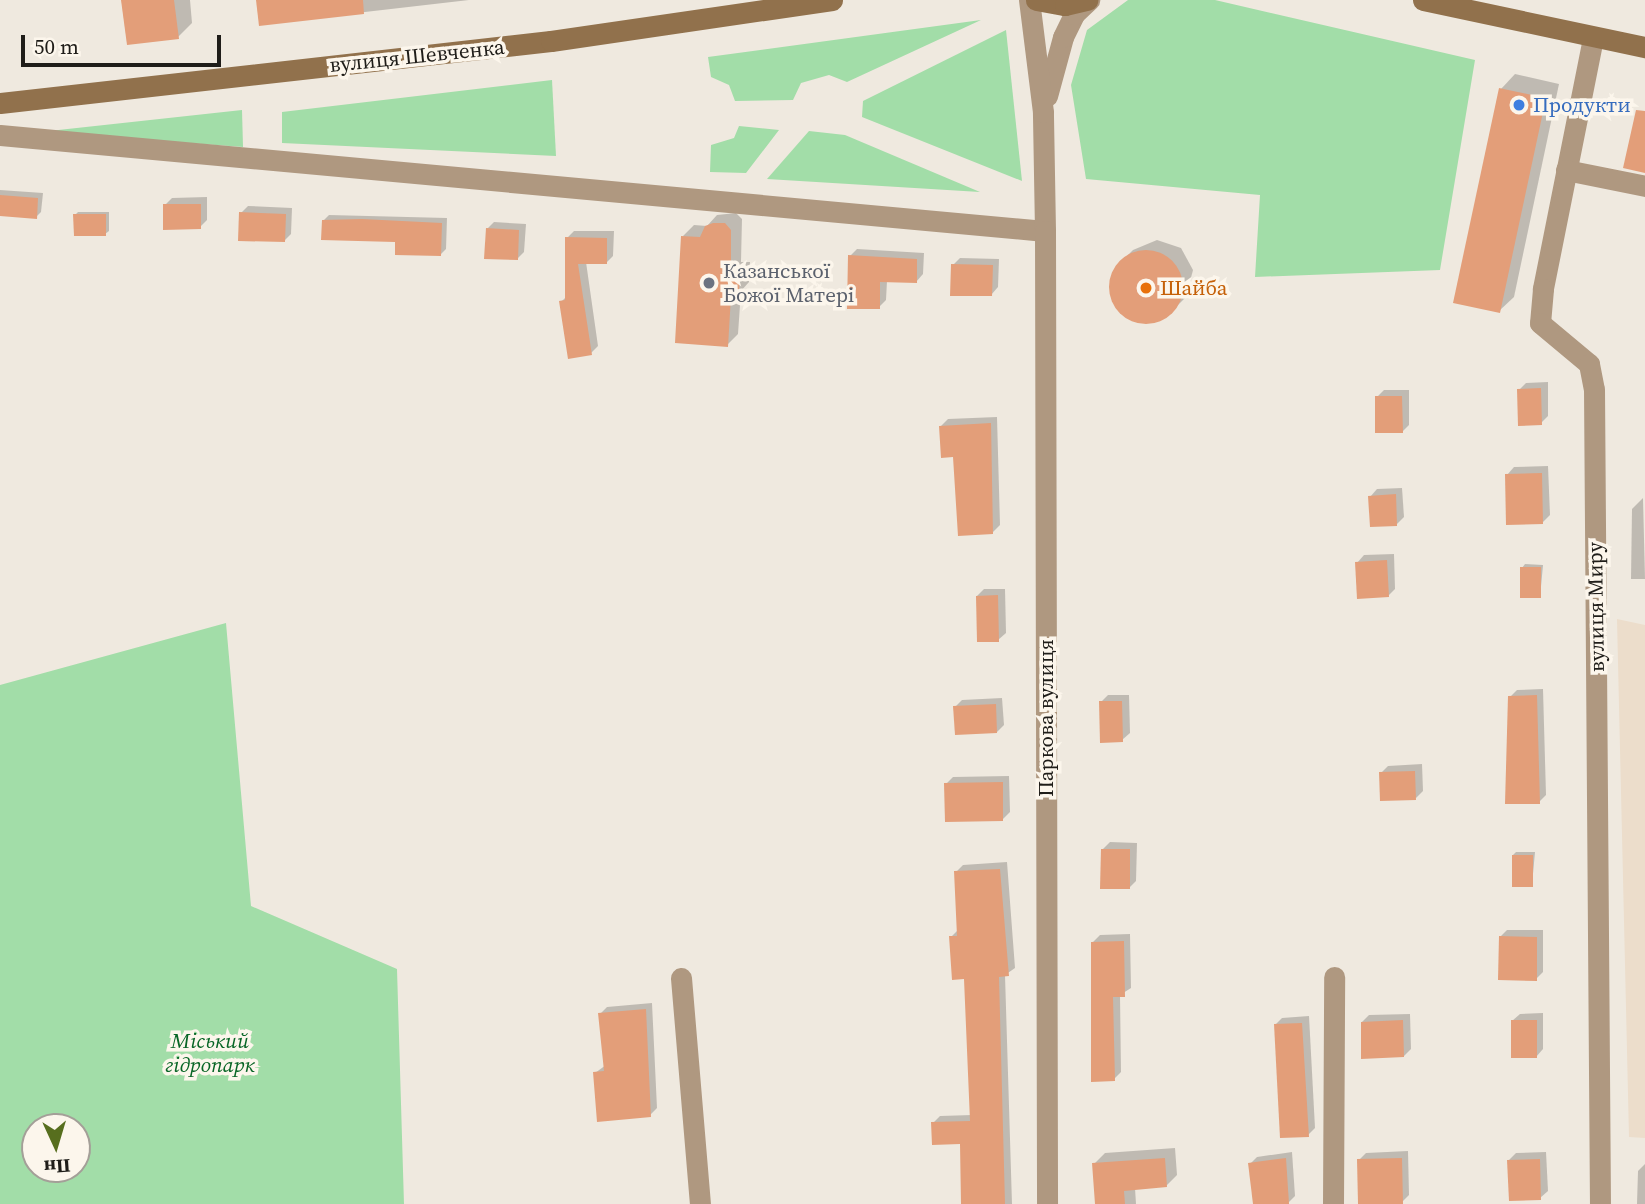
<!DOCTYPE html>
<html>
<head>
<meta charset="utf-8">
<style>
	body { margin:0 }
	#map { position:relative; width:1645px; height:1204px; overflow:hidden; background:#efe9df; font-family:"Source Serif 4",serif }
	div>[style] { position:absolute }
	.education>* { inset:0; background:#ecddcb }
	.green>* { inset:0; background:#a2dda8 }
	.shadow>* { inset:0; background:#0003 }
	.building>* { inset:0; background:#e39e79 }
	.round { border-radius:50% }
	.street>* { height:21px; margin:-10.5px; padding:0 10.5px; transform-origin:10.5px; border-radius:10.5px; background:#af9880 }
	.secondary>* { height:21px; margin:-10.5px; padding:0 10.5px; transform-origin:10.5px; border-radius:10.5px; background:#91714c }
	.dots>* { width:19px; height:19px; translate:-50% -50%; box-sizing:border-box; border:4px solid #fcf6ec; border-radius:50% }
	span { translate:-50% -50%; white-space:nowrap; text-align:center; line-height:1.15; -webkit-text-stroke:7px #fcf6ec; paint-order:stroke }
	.street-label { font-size:21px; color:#1f1d19 }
	.shop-label { font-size:21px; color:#366cbe }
	.left { translate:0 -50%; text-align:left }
	.worship-label { font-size:21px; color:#5b616d }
	.food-label { font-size:21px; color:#c56008 }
	.park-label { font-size:21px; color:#076525; font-style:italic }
	.north { position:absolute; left:21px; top:1113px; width:70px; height:70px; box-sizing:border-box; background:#fcf6ec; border:2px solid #a49f98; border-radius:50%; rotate:176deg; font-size:19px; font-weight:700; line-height:28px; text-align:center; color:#1f1d19 }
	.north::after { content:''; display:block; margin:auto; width:24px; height:32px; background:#576e1e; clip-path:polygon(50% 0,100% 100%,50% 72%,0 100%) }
	.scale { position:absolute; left:21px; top:35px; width:200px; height:32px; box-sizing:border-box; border:4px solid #1f1d19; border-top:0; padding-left:9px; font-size:21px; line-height:24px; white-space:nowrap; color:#1f1d19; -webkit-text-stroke:5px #fcf6ec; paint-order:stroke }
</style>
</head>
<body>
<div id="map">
	<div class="education">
		<div style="clip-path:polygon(1617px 619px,1645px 625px,1645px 1138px,1629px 1137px)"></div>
	</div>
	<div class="green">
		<div style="clip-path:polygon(1128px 0,1215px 0,1475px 60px,1440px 270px,1255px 277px,1260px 195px,1086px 179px,1071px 85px,1087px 30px)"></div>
		<div style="clip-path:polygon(981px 20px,847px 82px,829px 75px,801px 83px,793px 100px,735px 101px,729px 85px,711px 77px,708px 57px)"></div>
		<div style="clip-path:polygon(1006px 30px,1022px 181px,862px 117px,863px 101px)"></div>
		<div style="clip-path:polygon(552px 80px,556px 156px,282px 143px,282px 112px)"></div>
		<div style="clip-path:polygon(242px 110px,243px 147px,40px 132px)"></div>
		<div style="clip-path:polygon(739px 126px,779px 130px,746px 173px,710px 172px,711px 145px,734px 138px)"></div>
		<div style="clip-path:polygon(809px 131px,845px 135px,980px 192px,767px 179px)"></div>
		<div style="clip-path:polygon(evenodd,226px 623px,251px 906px,397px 969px,404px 1204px,0 1204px,0 685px,226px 623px,35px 1127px,77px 1127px,77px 1169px,35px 1169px,35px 1127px)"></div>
	</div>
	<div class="shadow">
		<div style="clip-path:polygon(123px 0,190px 0,192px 23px,178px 37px)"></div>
		<div style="clip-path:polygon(258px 0,469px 0,261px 24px)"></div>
		<div style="clip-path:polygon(1515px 74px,1559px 84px,1514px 297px,1499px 311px,1501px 89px)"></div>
		<div style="clip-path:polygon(0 190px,43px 193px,41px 212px,36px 217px,0 214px)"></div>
		<div style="clip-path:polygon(207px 197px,207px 220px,200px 227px,165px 205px,172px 198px)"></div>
		<div style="clip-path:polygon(248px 206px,292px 208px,291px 234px,284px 241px,241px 213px)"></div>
		<div style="clip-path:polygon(78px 212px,109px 212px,109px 231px,105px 234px,75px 215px)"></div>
		<div style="clip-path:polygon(736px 213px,742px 219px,741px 262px,750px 262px,749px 282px,741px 291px,738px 334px,727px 345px,683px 236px,694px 225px,707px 226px,717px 215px)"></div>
		<div style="clip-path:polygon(329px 215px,447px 218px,446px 249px,440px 255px,323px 221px)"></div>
		<div style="clip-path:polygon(494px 222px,526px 224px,524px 252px,517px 259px,487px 229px)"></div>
		<div style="clip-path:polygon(574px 231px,614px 231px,613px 256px,606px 263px,586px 262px,598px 346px,591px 353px,561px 302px,567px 296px,567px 238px)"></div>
		<div style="clip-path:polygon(1157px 240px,1181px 248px,1193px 270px,1186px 297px,1166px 317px,1145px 323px,1122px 312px,1111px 285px,1122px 261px,1133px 250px)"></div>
		<div style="clip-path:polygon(857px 249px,924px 253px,923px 274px,916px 282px,887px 281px,886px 300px,879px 307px,850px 256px)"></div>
		<div style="clip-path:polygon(960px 258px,999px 259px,998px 287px,991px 295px,953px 265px)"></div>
		<div style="clip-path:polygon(1548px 382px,1548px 416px,1541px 423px,1519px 390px,1526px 383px)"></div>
		<div style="clip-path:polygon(1384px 390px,1409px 390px,1409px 425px,1402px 432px,1377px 397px)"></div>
		<div style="clip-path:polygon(997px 417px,1000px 525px,993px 532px,941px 426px,948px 419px)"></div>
		<div style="clip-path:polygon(1548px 466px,1550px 515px,1543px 522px,1507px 475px,1514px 467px)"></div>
		<div style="clip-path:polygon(1402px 488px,1404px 517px,1397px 524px,1370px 497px,1377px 489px)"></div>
		<div style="clip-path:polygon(1643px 498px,1645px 579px,1631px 579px,1632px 509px)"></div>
		<div style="clip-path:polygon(1394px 554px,1395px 589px,1388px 596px,1357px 563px,1364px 555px)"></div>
		<div style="clip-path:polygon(1525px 564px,1543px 565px,1540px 597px,1522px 568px)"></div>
		<div style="clip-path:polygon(984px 589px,1005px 589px,1006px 633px,998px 640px,977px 596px)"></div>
		<div style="clip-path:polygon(1543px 689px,1546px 795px,1539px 802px,1506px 803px,1510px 697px,1517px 690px)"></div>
		<div style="clip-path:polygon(1108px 695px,1129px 695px,1130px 733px,1122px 740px,1101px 702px)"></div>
		<div style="clip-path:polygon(1002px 698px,1004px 725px,997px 732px,955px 707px,962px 700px)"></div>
		<div style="clip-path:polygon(1422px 764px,1423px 791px,1416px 798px,1381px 773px,1388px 766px)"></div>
		<div style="clip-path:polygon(1009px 776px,1010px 812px,1003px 819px,946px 784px,953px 777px)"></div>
		<div style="clip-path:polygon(1110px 842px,1137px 843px,1136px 881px,1129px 888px,1103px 849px)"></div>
		<div style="clip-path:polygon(1516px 852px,1535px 852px,1532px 885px,1513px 855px)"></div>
		<div style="clip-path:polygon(1007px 862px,1015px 968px,1005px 975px,1012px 1204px,963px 1204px,962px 1142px,933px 1123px,940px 1116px,972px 1115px,966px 978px,951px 937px,959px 929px,956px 872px,963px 865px)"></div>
		<div style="clip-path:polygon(1507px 930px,1543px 930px,1543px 972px,1536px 979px,1500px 937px)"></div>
		<div style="clip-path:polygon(1130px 934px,1131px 988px,1120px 995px,1121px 1072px,1114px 1079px,1093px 942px,1100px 935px)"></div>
		<div style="clip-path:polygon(652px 1003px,657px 1108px,650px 1115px,595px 1073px,606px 1065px,600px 1014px,607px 1007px)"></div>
		<div style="clip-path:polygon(1543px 1013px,1543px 1049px,1536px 1057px,1512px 1021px,1520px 1014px)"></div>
		<div style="clip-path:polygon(1410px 1014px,1411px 1049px,1404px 1056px,1362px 1022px,1369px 1015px)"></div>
		<div style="clip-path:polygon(1309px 1016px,1315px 1128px,1308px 1135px,1275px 1025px,1282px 1018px)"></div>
		<div style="clip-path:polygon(1175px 1148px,1177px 1175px,1166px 1186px,1135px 1188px,1136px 1204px,1097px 1204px,1094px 1164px,1105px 1153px)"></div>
		<div style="clip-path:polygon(1408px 1151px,1409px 1195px,1402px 1202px,1359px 1160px,1366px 1153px)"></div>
		<div style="clip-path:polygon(1292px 1152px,1295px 1196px,1288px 1203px,1250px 1164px,1257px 1157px)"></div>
		<div style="clip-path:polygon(1546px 1152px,1548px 1191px,1540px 1198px,1509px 1160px,1516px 1153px)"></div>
		<div style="clip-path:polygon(1645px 1164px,1645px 1204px,1637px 1204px,1638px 1171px)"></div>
	</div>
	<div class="building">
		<div style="clip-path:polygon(121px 0,174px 0,179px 39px,127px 45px)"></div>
		<div style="clip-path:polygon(256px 0,363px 0,364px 14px,259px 26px)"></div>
		<div style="clip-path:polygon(1499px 88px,1546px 98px,1500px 313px,1453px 303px)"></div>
		<div style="clip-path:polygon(1636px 110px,1645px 111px,1645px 173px,1623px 168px)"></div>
		<div style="clip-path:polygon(0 195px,38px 198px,37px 219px,0 216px)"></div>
		<div style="clip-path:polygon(163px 204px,201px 204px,201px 229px,163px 230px)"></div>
		<div style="clip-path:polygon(239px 212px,286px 214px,285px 242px,238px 241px)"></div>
		<div style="clip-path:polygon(73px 214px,106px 214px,106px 236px,74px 236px)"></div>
		<div style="clip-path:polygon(362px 219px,442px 223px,441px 256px,395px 255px,395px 242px,321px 240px,322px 220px)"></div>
		<div style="clip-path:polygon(713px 223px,725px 223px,731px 230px,731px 272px,740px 272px,739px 294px,731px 296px,728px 347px,675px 343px,681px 236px,700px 237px,705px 226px)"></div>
		<div style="clip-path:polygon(486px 228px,519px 230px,518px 260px,484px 259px)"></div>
		<div style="clip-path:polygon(565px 237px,607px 238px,607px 264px,578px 264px,592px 355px,568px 359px,559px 301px,565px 300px)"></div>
		<div class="round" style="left:1109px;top:250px;width:74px;height:74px"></div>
		<div style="clip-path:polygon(848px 255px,917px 259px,917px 283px,880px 282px,880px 309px,847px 309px)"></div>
		<div style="clip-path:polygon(951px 264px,993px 265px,992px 296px,950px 296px)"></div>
		<div style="clip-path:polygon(1541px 388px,1542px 425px,1518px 426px,1517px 389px)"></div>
		<div style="clip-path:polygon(1375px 396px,1402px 396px,1403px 433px,1375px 433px)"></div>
		<div style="clip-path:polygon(991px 423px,993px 534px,958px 536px,953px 457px,941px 458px,939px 426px)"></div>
		<div style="clip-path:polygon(1542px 473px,1543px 524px,1506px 525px,1505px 474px)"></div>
		<div style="clip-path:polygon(1396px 494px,1397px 526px,1370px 527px,1368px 496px)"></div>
		<div style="clip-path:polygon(1387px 560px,1389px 597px,1357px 599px,1355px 562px)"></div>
		<div style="clip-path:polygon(1520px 567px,1541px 567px,1541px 598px,1520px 598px)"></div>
		<div style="clip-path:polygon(998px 595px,999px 642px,977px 642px,976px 596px)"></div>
		<div style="clip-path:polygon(1537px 695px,1540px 804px,1505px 804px,1508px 696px)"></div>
		<div style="clip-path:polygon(1099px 701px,1122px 701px,1123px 742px,1100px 743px)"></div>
		<div style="clip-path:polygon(996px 704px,997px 733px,955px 735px,953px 706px)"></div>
		<div style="clip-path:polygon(1415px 771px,1416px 800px,1380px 801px,1379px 772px)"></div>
		<div style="clip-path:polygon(1003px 782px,1003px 821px,945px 822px,944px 783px)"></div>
		<div style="clip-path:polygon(1101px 849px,1130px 849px,1130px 889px,1100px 889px)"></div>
		<div style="clip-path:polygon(1512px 855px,1533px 855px,1533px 887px,1512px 887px)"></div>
		<div style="clip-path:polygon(1000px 869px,1009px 976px,999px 977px,1005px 1204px,961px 1204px,960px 1144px,932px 1145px,931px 1122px,970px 1121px,964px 979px,952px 980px,949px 936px,957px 936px,954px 871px)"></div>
		<div style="clip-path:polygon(1499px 936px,1537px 937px,1537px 981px,1498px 980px)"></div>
		<div style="clip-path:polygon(1124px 941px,1125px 997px,1113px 997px,1115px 1081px,1091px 1082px,1091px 942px)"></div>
		<div style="clip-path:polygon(646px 1009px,651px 1117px,597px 1122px,593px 1072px,604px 1071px,598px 1013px)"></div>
		<div style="clip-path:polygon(1403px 1020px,1404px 1057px,1361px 1059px,1361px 1022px)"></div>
		<div style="clip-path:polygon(1511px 1020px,1537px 1020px,1537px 1058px,1511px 1058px)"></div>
		<div style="clip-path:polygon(1302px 1023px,1309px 1137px,1280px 1138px,1274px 1024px)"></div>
		<div style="clip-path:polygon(1165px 1158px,1167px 1187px,1124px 1191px,1125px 1204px,1095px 1204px,1092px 1163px)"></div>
		<div style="clip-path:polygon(1286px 1158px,1289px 1204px,1253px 1204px,1248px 1163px)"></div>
		<div style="clip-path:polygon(1402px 1158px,1403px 1204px,1358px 1204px,1357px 1159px)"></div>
		<div style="clip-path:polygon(1540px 1159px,1541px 1200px,1509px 1201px,1507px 1160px)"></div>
	</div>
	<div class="street">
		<div style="left:1593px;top:38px;width:256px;rotate:101.3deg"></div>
		<div style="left:1543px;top:289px;width:34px;rotate:95deg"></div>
		<div style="left:1540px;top:323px;width:64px;rotate:39.9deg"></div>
		<div style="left:1589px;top:364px;width:25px;rotate:79deg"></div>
		<div style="left:1594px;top:389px;width:815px;rotate:89.58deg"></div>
		<div style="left:1047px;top:96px;width:61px;rotate:-74.8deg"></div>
		<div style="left:1063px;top:37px;width:25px;rotate:-64deg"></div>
		<div style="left:1074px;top:14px;width:21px;rotate:-43deg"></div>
		<div style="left:0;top:135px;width:1049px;rotate:5.25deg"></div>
		<div style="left:1045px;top:231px;width:119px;rotate:-91deg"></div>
		<div style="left:1043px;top:112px;width:113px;rotate:-97.1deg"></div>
		<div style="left:1566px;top:170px;width:81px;rotate:11.4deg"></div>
		<div style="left:1045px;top:231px;width:973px;rotate:89.88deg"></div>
		<div style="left:681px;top:978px;width:227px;rotate:85.2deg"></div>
		<div style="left:1333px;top:1204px;width:227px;rotate:-89.7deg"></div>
	</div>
	<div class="secondary">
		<div style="left:1036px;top:0;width:29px;rotate:10deg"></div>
		<div style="left:1065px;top:5px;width:23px;rotate:-13deg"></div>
		<div style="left:1423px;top:0;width:227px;rotate:12deg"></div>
		<div style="left:0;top:103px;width:554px;rotate:-6.42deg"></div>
		<div style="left:551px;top:41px;width:284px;rotate:-8.3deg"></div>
	</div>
	<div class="dots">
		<div style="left:1519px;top:105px;background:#3f7fe0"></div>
		<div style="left:709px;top:283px;background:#6b7280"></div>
		<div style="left:1146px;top:288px;background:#e8710a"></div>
	</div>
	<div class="street-label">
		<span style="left:417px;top:56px;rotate:-6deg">вулиця Шевченка</span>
		<span style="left:1596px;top:607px;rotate:-91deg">вулиця Миру</span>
		<span style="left:1046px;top:718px;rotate:-90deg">Паркова вулиця</span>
	</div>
	<div class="shop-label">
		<span class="left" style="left:1533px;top:105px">Продукти</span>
	</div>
	<div class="worship-label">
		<span class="left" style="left:723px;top:283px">Казанської<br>Божої Матері</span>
	</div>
	<div class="food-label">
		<span class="left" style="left:1160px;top:288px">Шайба</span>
	</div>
	<div class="park-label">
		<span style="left:210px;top:1053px">Міський<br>гідропарк</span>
	</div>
	<div class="north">Пн</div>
	<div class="scale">50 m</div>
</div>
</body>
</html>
